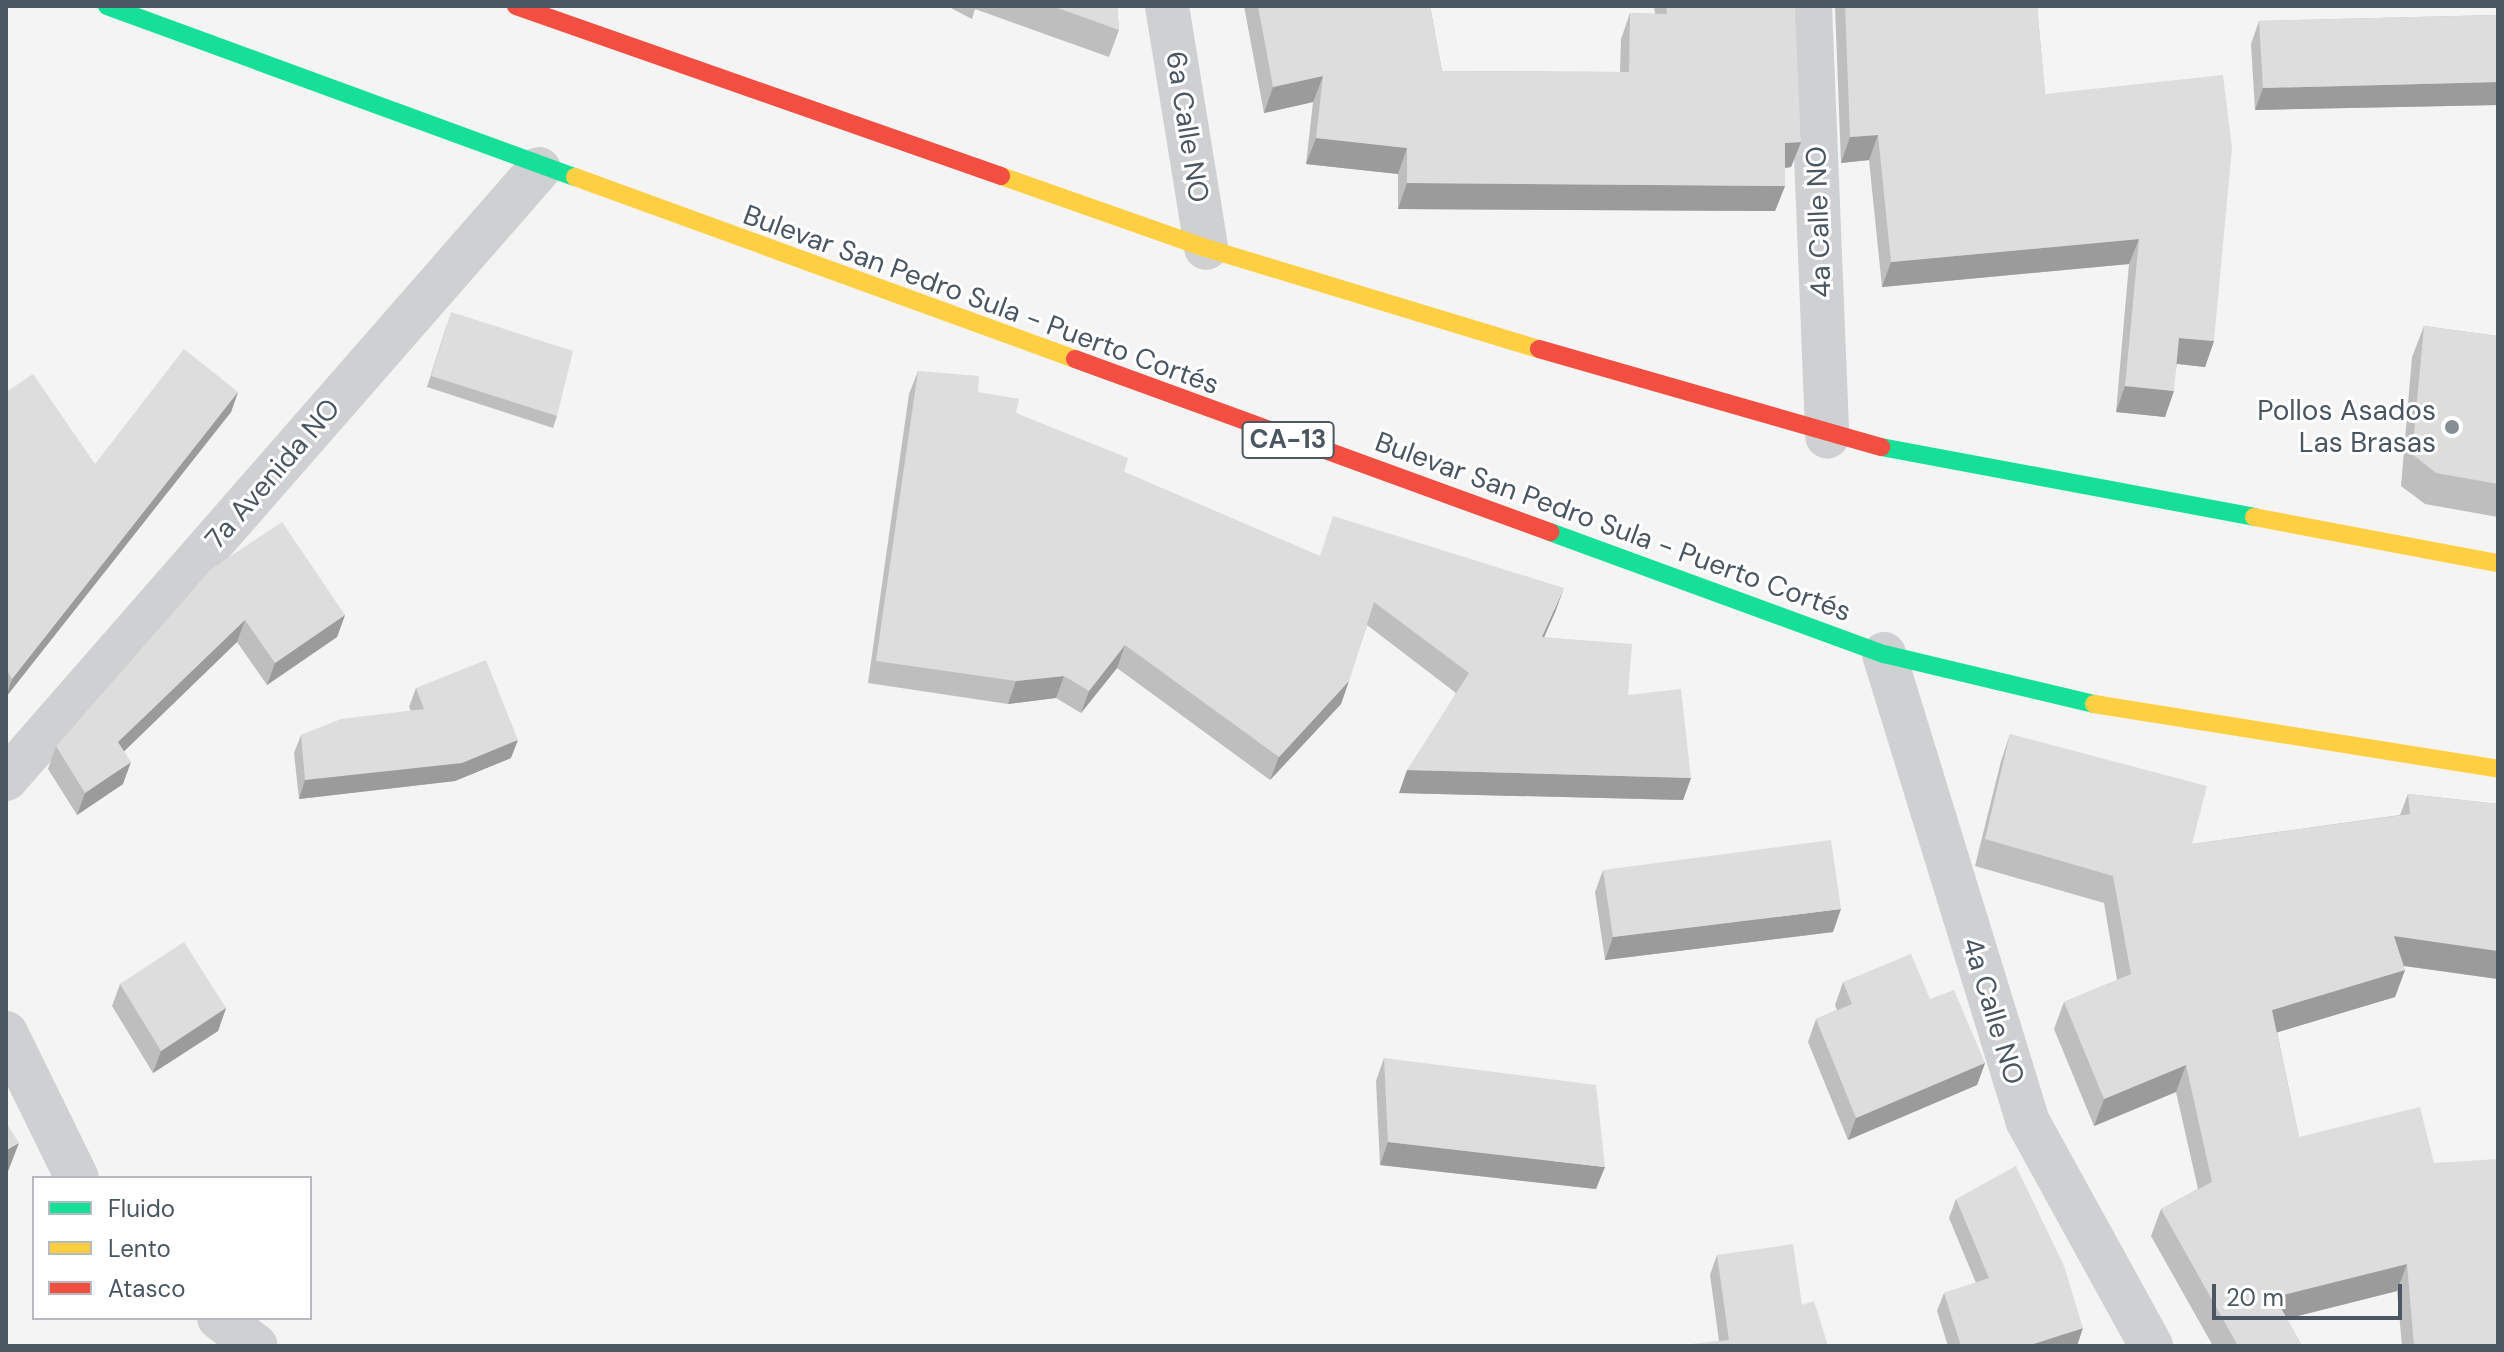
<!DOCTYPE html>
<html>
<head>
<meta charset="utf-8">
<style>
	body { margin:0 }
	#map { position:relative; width:2504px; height:1352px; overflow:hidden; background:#f4f4f4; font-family:"DM Sans",sans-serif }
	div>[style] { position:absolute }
	.street>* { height:44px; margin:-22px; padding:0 22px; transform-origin:22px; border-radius:22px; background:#ced0d2 }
	.fast>* { height:18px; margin:-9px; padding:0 9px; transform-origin:9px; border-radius:9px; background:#16e098 }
	.slow>* { height:18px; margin:-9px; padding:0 9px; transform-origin:9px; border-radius:9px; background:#ffcf43 }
	.jam>* { height:18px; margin:-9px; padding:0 9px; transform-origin:9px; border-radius:9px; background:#f24e42 }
	.wall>* { inset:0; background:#bebebf }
	.shaded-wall>* { inset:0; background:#9b9b9b }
	.building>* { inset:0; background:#ddddde }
	.dots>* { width:22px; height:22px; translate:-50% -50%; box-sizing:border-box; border:4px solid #fff; border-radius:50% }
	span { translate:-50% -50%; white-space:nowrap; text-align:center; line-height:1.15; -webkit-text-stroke:6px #fff; paint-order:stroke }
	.shield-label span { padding:2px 6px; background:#fff; border:2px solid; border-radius:6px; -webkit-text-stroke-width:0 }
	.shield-label { font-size:26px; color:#4a5661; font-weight:700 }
	.street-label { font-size:28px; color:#4a5661 }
	.poi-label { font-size:28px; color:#4a5661 }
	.right { translate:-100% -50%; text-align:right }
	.frame { position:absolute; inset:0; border:8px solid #4a5661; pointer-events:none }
	.legend { position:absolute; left:32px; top:1176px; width:280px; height:144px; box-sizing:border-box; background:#fff; border:2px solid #b7bbc0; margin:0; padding:10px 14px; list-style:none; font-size:24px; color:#4a5661 }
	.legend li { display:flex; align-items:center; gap:16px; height:40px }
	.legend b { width:40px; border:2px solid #b7bbc0 }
	.scale { position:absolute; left:2212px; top:1284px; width:190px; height:36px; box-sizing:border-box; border:4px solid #4a5661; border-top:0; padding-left:10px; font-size:24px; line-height:28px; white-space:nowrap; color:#4a5661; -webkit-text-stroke:6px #fff; paint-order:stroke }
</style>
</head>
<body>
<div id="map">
	<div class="street">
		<div style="left:1167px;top:6px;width:245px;rotate:80.8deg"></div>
		<div style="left:1810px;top:6px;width:431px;rotate:87.7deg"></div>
		<div style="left:1884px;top:654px;width:487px;rotate:72.9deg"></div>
		<div style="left:2027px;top:1120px;width:258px;rotate:61.2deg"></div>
		<div style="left:6px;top:779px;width:810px;rotate:-48.85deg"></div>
		<div style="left:6px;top:1033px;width:161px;rotate:63.9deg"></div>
		<div style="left:219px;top:1318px;width:46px;rotate:37.1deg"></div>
	</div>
	<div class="fast">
		<div style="left:107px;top:6px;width:498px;rotate:20.1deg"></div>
		<div style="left:1881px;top:447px;width:380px;rotate:10.6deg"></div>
		<div style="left:1550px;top:532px;width:356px;rotate:20.1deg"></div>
		<div style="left:1884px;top:654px;width:216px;rotate:13.4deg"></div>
	</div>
	<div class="slow">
		<div style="left:1001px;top:176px;width:217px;rotate:19.4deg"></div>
		<div style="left:1206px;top:248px;width:348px;rotate:16.9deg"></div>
		<div style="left:575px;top:177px;width:532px;rotate:20deg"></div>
		<div style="left:2254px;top:517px;width:248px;rotate:10.7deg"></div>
		<div style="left:2094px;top:704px;width:409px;rotate:9.1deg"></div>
	</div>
	<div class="jam">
		<div style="left:516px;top:6px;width:514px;rotate:19.32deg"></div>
		<div style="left:1539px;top:349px;width:356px;rotate:16deg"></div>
		<div style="left:1075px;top:359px;width:506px;rotate:20.01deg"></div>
	</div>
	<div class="wall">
		<div style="clip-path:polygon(947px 6px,1117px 6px,1119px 30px,1109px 57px,975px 9px,972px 19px)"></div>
		<div style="clip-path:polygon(1244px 6px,1430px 6px,1442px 71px,1620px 72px,1621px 39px,1630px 13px,1655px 14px,1654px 6px,1795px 6px,1801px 142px,1791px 167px,1785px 168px,1785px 186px,1775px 211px,1398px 209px,1398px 174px,1306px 164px,1313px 102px,1264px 113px)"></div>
		<div style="clip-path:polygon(1835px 6px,2037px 6px,2045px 94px,2214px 341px,2205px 367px,2177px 364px,2165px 417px,2116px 412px,2129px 264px,1882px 287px,1869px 160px,1841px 163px)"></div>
		<div style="clip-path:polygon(2498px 15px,2498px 105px,2255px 110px,2251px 44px,2259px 21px)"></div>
		<div style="clip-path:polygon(447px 324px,557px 416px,553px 428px,427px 387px)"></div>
		<div style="clip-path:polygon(2424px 326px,2498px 336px,2498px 517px,2425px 504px,2401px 486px,2412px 357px)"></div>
		<div style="clip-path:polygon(918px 371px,978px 392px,1124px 472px,1319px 556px,1556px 610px,1544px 637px,1628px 695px,1691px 778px,1683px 800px,1399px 793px,1456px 693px,1367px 625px,1341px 704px,1270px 780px,1117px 668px,1081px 713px,1056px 698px,1008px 704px,868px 683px,909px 394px)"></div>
		<div style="clip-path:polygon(6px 392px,95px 464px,238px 392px,231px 412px,6px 697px)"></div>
		<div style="clip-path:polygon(210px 570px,345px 615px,337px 637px,267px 685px,237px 642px,124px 751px,123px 784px,77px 815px,48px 769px,56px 746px)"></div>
		<div style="clip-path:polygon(416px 688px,511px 758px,455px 781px,299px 799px,294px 753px,301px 735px,411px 711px,409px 707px)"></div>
		<div style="clip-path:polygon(2010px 734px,2192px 844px,2400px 815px,2408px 794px,2498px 804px,2498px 979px,2403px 966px,2405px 970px,2395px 997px,2277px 1032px,2299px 1137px,2434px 1163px,2498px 1346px,2402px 1346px,2397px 1291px,2287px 1319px,2302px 1346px,2213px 1346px,2151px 1236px,2161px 1209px,2198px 1189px,2176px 1092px,2094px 1126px,2054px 1029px,2064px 1002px,2117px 980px,2104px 903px,1975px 866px,2001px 761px)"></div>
		<div style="clip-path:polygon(1603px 870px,1833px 932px,1605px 960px,1595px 892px)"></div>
		<div style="clip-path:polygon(1843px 982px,1930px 999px,1985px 1063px,1977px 1085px,1848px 1140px,1808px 1042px,1816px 1019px,1837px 1010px,1835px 1005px)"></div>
		<div style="clip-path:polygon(120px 984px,226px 1008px,218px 1031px,153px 1073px,112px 1006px)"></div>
		<div style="clip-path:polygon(1384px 1058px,1596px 1189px,1380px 1165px,1376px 1081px)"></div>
		<div style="clip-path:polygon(1956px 1199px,2077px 1346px,1948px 1346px,1937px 1311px,1944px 1293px,1976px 1283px,1949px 1218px)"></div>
		<div style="clip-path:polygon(1717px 1255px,1802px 1305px,1828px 1346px,1719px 1341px,1710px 1275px)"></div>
	</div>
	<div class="shaded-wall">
		<div style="clip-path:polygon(1323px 76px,1313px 102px,1264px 113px,1273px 87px)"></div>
		<div style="clip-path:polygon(2498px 82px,2498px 105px,2255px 110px,2263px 88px)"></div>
		<div style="clip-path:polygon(1878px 135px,1869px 160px,1841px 163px,1850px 137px)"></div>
		<div style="clip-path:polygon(1316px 138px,1407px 148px,1398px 174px,1306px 164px)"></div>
		<div style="clip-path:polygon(1801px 142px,1791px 167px,1775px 169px,1785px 143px)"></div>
		<div style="clip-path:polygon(1407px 183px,1785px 186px,1775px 211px,1398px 209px)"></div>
		<div style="clip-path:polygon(2139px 239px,2129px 264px,1882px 287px,1891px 262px)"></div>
		<div style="clip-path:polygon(2179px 338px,2214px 341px,2205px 367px,2170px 363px)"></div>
		<div style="clip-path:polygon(2125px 386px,2174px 391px,2165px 417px,2116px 412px)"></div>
		<div style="clip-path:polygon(238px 392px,231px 412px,6px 697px,12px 679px)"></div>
		<div style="clip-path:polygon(1564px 588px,1556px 610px,1534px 660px,1542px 637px)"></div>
		<div style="clip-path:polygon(345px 615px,337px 637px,267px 685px,275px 663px)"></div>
		<div style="clip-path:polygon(245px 620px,237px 642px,110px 765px,118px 742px)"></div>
		<div style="clip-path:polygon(1125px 645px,1117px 668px,1081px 713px,1089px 691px)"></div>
		<div style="clip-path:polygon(1064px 676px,1056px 698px,1008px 704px,1016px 681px)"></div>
		<div style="clip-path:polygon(1349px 681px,1341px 704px,1270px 780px,1279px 757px)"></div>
		<div style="clip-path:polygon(518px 740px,511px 758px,455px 781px,299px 799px,305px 780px)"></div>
		<div style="clip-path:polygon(131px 762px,123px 784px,77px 815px,85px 793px)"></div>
		<div style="clip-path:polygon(1407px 770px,1691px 778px,1683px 800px,1399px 793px)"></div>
		<div style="clip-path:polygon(1841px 909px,1833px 932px,1605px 960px,1613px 937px)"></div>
		<div style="clip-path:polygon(2394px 936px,2498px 951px,2498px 979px,2384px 963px)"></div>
		<div style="clip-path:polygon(2405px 970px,2395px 997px,2262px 1037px,2272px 1010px)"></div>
		<div style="clip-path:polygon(226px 1008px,218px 1031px,153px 1073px,161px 1051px)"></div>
		<div style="clip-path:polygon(1985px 1063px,1977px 1085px,1848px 1140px,1856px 1118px)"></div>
		<div style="clip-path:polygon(2186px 1065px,2176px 1092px,2094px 1126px,2104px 1099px)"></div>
		<div style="clip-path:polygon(1388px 1142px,1605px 1167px,1596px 1189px,1380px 1165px)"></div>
		<div style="clip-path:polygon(19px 1143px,7px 1174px,6px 1175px,6px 1150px)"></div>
		<div style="clip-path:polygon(2407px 1264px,2397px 1291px,2265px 1324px,2275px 1297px)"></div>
		<div style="clip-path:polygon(2083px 1328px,2077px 1346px,2027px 1346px)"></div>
	</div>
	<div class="building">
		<div style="clip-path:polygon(1052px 6px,1117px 6px,1119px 30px)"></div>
		<div style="clip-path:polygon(1258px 6px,1430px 6px,1442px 71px,1629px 72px,1630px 13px,1667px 14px,1666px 6px,1795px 6px,1801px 142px,1785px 143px,1785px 186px,1407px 183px,1407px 148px,1316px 138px,1323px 76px,1273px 87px)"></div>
		<div style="clip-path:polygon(1845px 6px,2037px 6px,2045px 94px,2223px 75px,2232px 148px,2214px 341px,2179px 338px,2174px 391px,2125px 386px,2139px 239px,1891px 262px,1878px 135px,1850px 137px)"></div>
		<div style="clip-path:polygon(2498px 15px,2498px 82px,2263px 88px,2259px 21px)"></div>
		<div style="clip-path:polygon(451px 312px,573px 351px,557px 416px,431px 376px)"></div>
		<div style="clip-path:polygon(2424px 326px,2498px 336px,2498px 484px,2436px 473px,2412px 454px)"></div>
		<div style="clip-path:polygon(184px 349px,238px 392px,12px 679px,6px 669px,6px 392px,33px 374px,95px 464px)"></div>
		<div style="clip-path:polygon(918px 371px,979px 376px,978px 392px,1019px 399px,1016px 413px,1128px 458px,1124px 472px,1320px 556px,1333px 516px,1564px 588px,1542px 637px,1632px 644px,1628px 695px,1681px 689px,1691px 778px,1407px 770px,1469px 673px,1374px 602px,1349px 681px,1279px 757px,1125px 645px,1089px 691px,1064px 676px,1016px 681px,876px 661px)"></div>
		<div style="clip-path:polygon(282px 522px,345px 615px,275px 663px,245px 620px,118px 742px,131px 762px,85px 793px,56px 746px,210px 570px)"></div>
		<div style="clip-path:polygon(486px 660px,518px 740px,462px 763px,305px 780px,301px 735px,341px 719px,424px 709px,416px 688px)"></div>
		<div style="clip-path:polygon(2010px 734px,2207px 786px,2192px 844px,2410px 814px,2408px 794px,2498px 804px,2498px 951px,2394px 936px,2405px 970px,2272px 1010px,2299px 1137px,2420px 1107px,2434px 1163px,2498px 1159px,2498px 1346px,2414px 1346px,2407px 1264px,2275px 1297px,2302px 1346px,2238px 1346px,2161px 1209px,2212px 1182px,2186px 1065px,2104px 1099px,2064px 1002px,2131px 974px,2113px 876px,1985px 839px)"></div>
		<div style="clip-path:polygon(1831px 840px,1841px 909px,1613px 937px,1603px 870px)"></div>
		<div style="clip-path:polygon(184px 942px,226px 1008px,161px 1051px,120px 984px)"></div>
		<div style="clip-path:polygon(1911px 954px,1930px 999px,1954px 990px,1985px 1063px,1856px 1118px,1816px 1019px,1852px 1004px,1843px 982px)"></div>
		<div style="clip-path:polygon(1384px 1058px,1596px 1085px,1605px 1167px,1388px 1142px)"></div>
		<div style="clip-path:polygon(6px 1122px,19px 1143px,6px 1150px)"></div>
		<div style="clip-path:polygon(2016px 1166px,2064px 1266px,2083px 1328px,2027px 1346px,1961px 1346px,1944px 1293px,1989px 1278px,1956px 1199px)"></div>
		<div style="clip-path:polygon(1793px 1244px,1802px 1305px,1814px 1301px,1828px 1346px,1672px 1346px,1729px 1340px,1717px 1255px)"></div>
	</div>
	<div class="dots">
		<div style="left:2452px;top:427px;background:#868d94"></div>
	</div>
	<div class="shield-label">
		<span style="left:1288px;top:440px">CA-13</span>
	</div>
	<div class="street-label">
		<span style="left:1187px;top:127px;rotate:81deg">6a Calle NO</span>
		<span style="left:1819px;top:222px;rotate:-92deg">4a Calle NO</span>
		<span style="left:981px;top:300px;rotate:20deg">Bulevar San Pedro Sula - Puerto Cortés</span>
		<span style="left:273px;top:474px;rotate:-49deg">7a Avenida NO</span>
		<span style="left:1613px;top:527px;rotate:20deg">Bulevar San Pedro Sula - Puerto Cortés</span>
		<span style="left:1993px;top:1011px;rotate:73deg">4a Calle NO</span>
	</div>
	<div class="poi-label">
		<span class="right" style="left:2436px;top:427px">Pollos Asados<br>Las Brasas</span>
	</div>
	<div class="frame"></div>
	<ul class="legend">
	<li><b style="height:10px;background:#16e098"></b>Fluido</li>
	<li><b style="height:10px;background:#ffcf43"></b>Lento</li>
	<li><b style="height:10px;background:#f24e42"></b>Atasco</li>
	</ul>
	<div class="scale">20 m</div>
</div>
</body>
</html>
